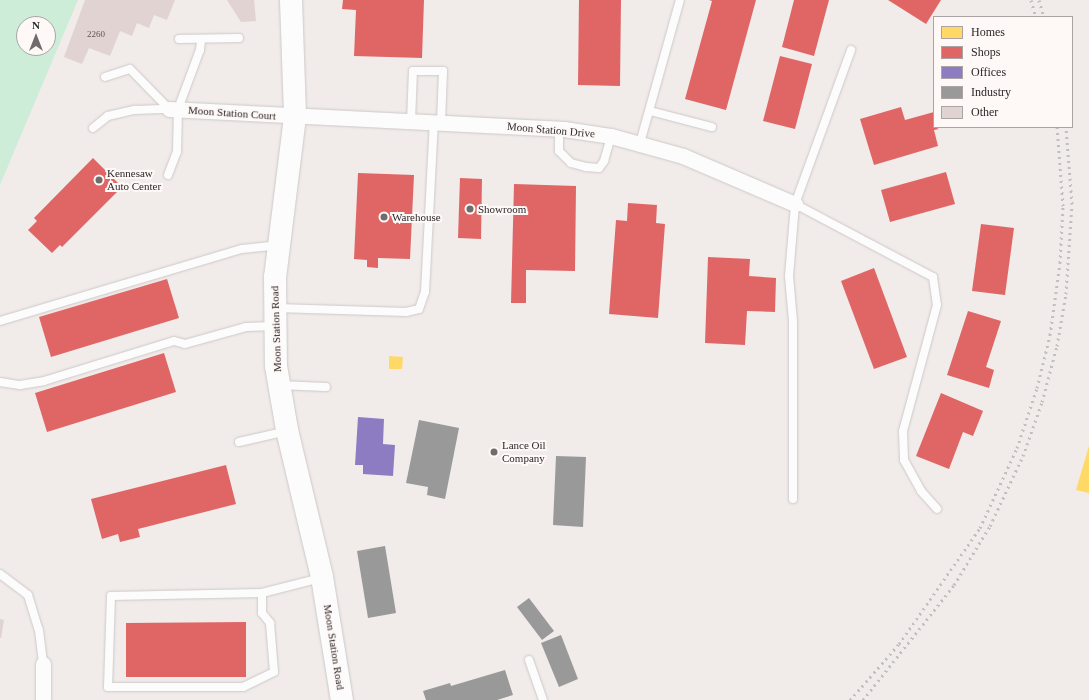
<!DOCTYPE html>
<html>
<head>
<meta charset="utf-8">
<style>
	body { margin:0 }
	#map { position:relative; width:1089px; height:700px; overflow:hidden; background:#f1ebea; font-family:"Times New Roman",serif }
	div>[style] { position:absolute }
	.green>* { inset:0; background:#ceedd8 }
	.homes>* { inset:0; background:#ffd966 }
	.shops>* { inset:0; background:#e06666 }
	.offices>* { inset:0; background:#8e7cc3 }
	.industry>* { inset:0; background:#999 }
	.building>* { inset:0; background:#e0d3d2 }
	.roads { filter:drop-shadow(0 0 1px #cdc9c7) drop-shadow(0 0 1px #cdc9c7) }
	.lane>* { height:8px; margin:-4px; padding:0 4px; transform-origin:4px; border-radius:4px; background:#fdfcfc }
	.street>* { height:15px; margin:-7.5px; padding:0 7.5px; transform-origin:7.5px; border-radius:7.5px; background:#fdfcfc }
	.secondary>* { height:22px; margin:-11px; padding:0 11px; transform-origin:11px; border-radius:11px; background:#fdfcfc }
	.rail>* { height:3px; margin-top:-1.5px; transform-origin:0; background:repeating-linear-gradient(90deg,#c1c0c0 0 2px,transparent 0 6px) }
	.dots>* { width:11px; height:11px; translate:-50% -50%; box-sizing:border-box; border:2px solid #fef8f7; border-radius:50% }
	span { translate:-50% -50%; white-space:nowrap; text-align:center; line-height:1.15; -webkit-text-stroke:4px #fef8f7; paint-order:stroke }
	.number-label { font-size:9px; color:#5c5655 }
	.number-label span { -webkit-text-stroke-width:0 }
	.street-label { font-size:11px; color:#2c2828 }
	.poi-label { font-size:11px; color:#2c2828 }
	.left { translate:0 -50%; text-align:left }
	.legend { position:absolute; left:933px; top:16px; width:140px; height:112px; box-sizing:border-box; background:#fef8f7; border:1px solid #aaa5a4; margin:0; padding:5px 7px; list-style:none; font-size:12px; color:#2c2828 }
	.legend li { display:flex; align-items:center; gap:8px; height:20px }
	.legend b { width:20px; border:1px solid #aaa5a4 }
	.north { position:absolute; left:16px; top:16px; width:40px; height:40px; box-sizing:border-box; background:#fef8f7; border:1px solid #aaa5a4; border-radius:50%; rotate:0deg; font-size:11px; font-weight:700; line-height:16px; text-align:center; color:#2c2828 }
	.north::after { content:''; display:block; margin:auto; width:14px; height:18px; background:#716c6c; clip-path:polygon(50% 0,100% 100%,50% 72%,0 100%) }
</style>
</head>
<body>
<div id="map">
	<div class="green">
		<div style="clip-path:polygon(evenodd,0 0,78px 0,0 185px,0 0,24px 24px,48px 24px,48px 48px,24px 48px,24px 24px)"></div>
	</div>
	<div class="homes">
		<div style="clip-path:polygon(389px 356px,403px 357px,402px 369px,389px 369px)"></div>
		<div style="clip-path:polygon(1089px 446px,1089px 493px,1076px 490px)"></div>
	</div>
	<div class="shops">
		<div style="clip-path:polygon(343px 0,424px 0,422px 58px,354px 56px,356px 10px,342px 9px)"></div>
		<div style="clip-path:polygon(579px 0,621px 0,620px 86px,578px 85px)"></div>
		<div style="clip-path:polygon(709px 0,756px 0,726px 110px,685px 99px,712px 1px)"></div>
		<div style="clip-path:polygon(794px 0,829px 0,814px 56px,782px 47px)"></div>
		<div style="clip-path:polygon(888px 0,941px 0,926px 24px)"></div>
		<div style="clip-path:polygon(780px 56px,812px 64px,795px 129px,763px 121px)"></div>
		<div style="clip-path:polygon(901px 107px,905px 120px,934px 112px,934px 127px,939px 129px,934px 130px,938px 146px,874px 165px,860px 119px)"></div>
		<div style="clip-path:polygon(93px 158px,122px 187px,62px 247px,60px 245px,52px 253px,28px 230px,37px 221px,34px 218px)"></div>
		<div style="clip-path:polygon(946px 172px,955px 204px,890px 222px,881px 190px)"></div>
		<div style="clip-path:polygon(358px 173px,414px 175px,410px 259px,378px 258px,378px 268px,367px 267px,367px 260px,354px 259px)"></div>
		<div style="clip-path:polygon(460px 178px,482px 179px,481px 239px,458px 238px)"></div>
		<div style="clip-path:polygon(514px 184px,576px 186px,575px 271px,526px 270px,526px 303px,511px 303px)"></div>
		<div style="clip-path:polygon(628px 203px,657px 205px,656px 223px,665px 224px,658px 318px,609px 314px,616px 220px,627px 221px)"></div>
		<div style="clip-path:polygon(981px 224px,1014px 228px,1005px 295px,972px 291px)"></div>
		<div style="clip-path:polygon(708px 257px,750px 259px,749px 276px,776px 278px,775px 312px,747px 311px,745px 345px,705px 343px)"></div>
		<div style="clip-path:polygon(874px 268px,907px 357px,874px 369px,841px 281px)"></div>
		<div style="clip-path:polygon(167px 279px,179px 318px,51px 357px,39px 317px)"></div>
		<div style="clip-path:polygon(968px 311px,1001px 321px,986px 367px,994px 370px,989px 388px,947px 375px)"></div>
		<div style="clip-path:polygon(164px 353px,176px 392px,47px 432px,35px 393px)"></div>
		<div style="clip-path:polygon(941px 393px,983px 411px,973px 436px,963px 432px,949px 469px,916px 456px)"></div>
		<div style="clip-path:polygon(226px 465px,236px 504px,138px 529px,140px 537px,120px 542px,118px 534px,102px 539px,91px 499px)"></div>
		<div style="clip-path:polygon(246px 622px,246px 677px,126px 677px,126px 623px)"></div>
	</div>
	<div class="offices">
		<div style="clip-path:polygon(358px 417px,384px 419px,383px 444px,395px 445px,393px 476px,363px 474px,363px 465px,355px 465px)"></div>
	</div>
	<div class="industry">
		<div style="clip-path:polygon(419px 420px,459px 428px,445px 499px,427px 495px,428px 487px,406px 483px)"></div>
		<div style="clip-path:polygon(556px 456px,586px 457px,583px 527px,553px 525px)"></div>
		<div style="clip-path:polygon(385px 546px,396px 613px,368px 618px,357px 551px)"></div>
		<div style="clip-path:polygon(529px 598px,554px 631px,542px 640px,517px 607px)"></div>
		<div style="clip-path:polygon(561px 635px,578px 679px,559px 687px,541px 643px)"></div>
		<div style="clip-path:polygon(505px 670px,513px 695px,497px 700px,426px 700px,423px 691px,450px 683px,451px 686px)"></div>
	</div>
	<div class="building">
		<div style="clip-path:polygon(85px 0,175px 0,167px 20px,154px 15px,149px 28px,137px 23px,132px 36px,120px 31px,110px 56px,89px 48px,82px 64px,64px 57px)"></div>
		<div style="clip-path:polygon(227px 0,254px 0,256px 21px,241px 22px)"></div>
		<div style="clip-path:polygon(0 619px,4px 620px,1px 638px,0 638px)"></div>
	</div>
	<div class="roads">
		<div class="lane">
			<div style="left:179px;top:39px;width:60px;rotate:-1deg"></div>
			<div style="left:105px;top:77px;width:26px;rotate:-18deg"></div>
			<div style="left:130px;top:69px;width:56px;rotate:45.7deg"></div>
			<div style="left:650px;top:111px;width:64px;rotate:14.5deg"></div>
			<div style="left:411px;top:122px;width:51px;rotate:-87.8deg"></div>
			<div style="left:413px;top:71px;width:30px"></div>
			<div style="left:443px;top:71px;width:52px;rotate:92.2deg"></div>
			<div style="left:93px;top:128px;width:19px;rotate:-39deg"></div>
			<div style="left:108px;top:116px;width:28px;rotate:-13deg"></div>
			<div style="left:135px;top:110px;width:34px;rotate:-2deg"></div>
			<div style="left:559px;top:129px;width:22px;rotate:90deg"></div>
			<div style="left:559px;top:151px;width:17px;rotate:45deg"></div>
			<div style="left:571px;top:163px;width:16px;rotate:15deg"></div>
			<div style="left:586px;top:167px;width:13px;rotate:4deg"></div>
			<div style="left:599px;top:168px;width:9px;rotate:-54deg"></div>
			<div style="left:604px;top:161px;width:26px;rotate:-74deg"></div>
			<div style="left:640px;top:143px;width:148px;rotate:-74.4deg"></div>
			<div style="left:168px;top:175px;width:25px;rotate:-69deg"></div>
			<div style="left:177px;top:152px;width:43px;rotate:-88.7deg"></div>
			<div style="left:178px;top:109px;width:63px;rotate:-69.6deg"></div>
			<div style="left:200px;top:50px;width:10px;rotate:-84deg"></div>
			<div style="left:795px;top:204px;width:156px;rotate:27.9deg"></div>
			<div style="left:933px;top:277px;width:28px;rotate:82deg"></div>
			<div style="left:937px;top:305px;width:131px;rotate:105.1deg"></div>
			<div style="left:903px;top:431px;width:29px;rotate:88deg"></div>
			<div style="left:904px;top:460px;width:35px;rotate:61deg"></div>
			<div style="left:921px;top:491px;width:24px;rotate:48deg"></div>
			<div style="left:276px;top:308px;width:130px;rotate:1.8deg"></div>
			<div style="left:406px;top:312px;width:13px;rotate:-13deg"></div>
			<div style="left:419px;top:309px;width:18px;rotate:-71deg"></div>
			<div style="left:425px;top:292px;width:169px;rotate:-87deg"></div>
			<div style="left:0;top:321px;width:252px;rotate:-16.6deg"></div>
			<div style="left:242px;top:249px;width:36px;rotate:-6deg"></div>
			<div style="left:0;top:382px;width:20px;rotate:9deg"></div>
			<div style="left:20px;top:385px;width:24px;rotate:-9deg"></div>
			<div style="left:44px;top:381px;width:136px;rotate:-17.1deg"></div>
			<div style="left:174px;top:341px;width:11px;rotate:15deg"></div>
			<div style="left:185px;top:344px;width:63px;rotate:-15.6deg"></div>
			<div style="left:246px;top:327px;width:28px;rotate:-2deg"></div>
			<div style="left:279px;top:385px;width:47px;rotate:2.4deg"></div>
			<div style="left:239px;top:442px;width:49px;rotate:-12.9deg"></div>
			<div style="left:793px;top:499px;width:178px;rotate:-90deg"></div>
			<div style="left:793px;top:321px;width:45px;rotate:-95.1deg"></div>
			<div style="left:789px;top:276px;width:72px;rotate:-85.2deg"></div>
			<div style="left:795px;top:204px;width:164px;rotate:-70deg"></div>
			<div style="left:0;top:574px;width:35px;rotate:37deg"></div>
			<div style="left:28px;top:595px;width:37px;rotate:73deg"></div>
			<div style="left:39px;top:630px;width:34px;rotate:83deg"></div>
			<div style="left:262px;top:593px;width:20px;rotate:90deg"></div>
			<div style="left:262px;top:613px;width:13px;rotate:51deg"></div>
			<div style="left:270px;top:623px;width:49px;rotate:85.3deg"></div>
			<div style="left:274px;top:672px;width:34px;rotate:154deg"></div>
			<div style="left:243px;top:687px;width:135px;rotate:180deg"></div>
			<div style="left:108px;top:687px;width:91px;rotate:-88.1deg"></div>
			<div style="left:111px;top:596px;width:151px;rotate:-1.1deg"></div>
			<div style="left:262px;top:593px;width:61px;rotate:-14.3deg"></div>
			<div style="left:529px;top:660px;width:42px;rotate:70.7deg"></div>
		</div>
		<div class="street">
			<div style="left:169px;top:109px;width:396px;rotate:2.9deg"></div>
			<div style="left:564px;top:129px;width:48px;rotate:8.5deg"></div>
			<div style="left:611px;top:136px;width:75px;rotate:15.5deg"></div>
			<div style="left:683px;top:156px;width:122px;rotate:23.2deg"></div>
			<div style="left:43px;top:664px;width:36px;rotate:90deg"></div>
		</div>
		<div class="secondary">
			<div style="left:291px;top:0;width:117px;rotate:88deg"></div>
			<div style="left:295px;top:117px;width:161px;rotate:97.1deg"></div>
			<div style="left:275px;top:277px;width:89px;rotate:89.4deg"></div>
			<div style="left:276px;top:366px;width:65px;rotate:80.2deg"></div>
			<div style="left:287px;top:430px;width:151px;rotate:76.6deg"></div>
			<div style="left:322px;top:577px;width:125px;rotate:80.8deg"></div>
		</div>
	</div>
	<div class="rail">
		<div style="left:1031px;top:0;width:18px;rotate:74deg"></div>
		<div style="left:1039px;top:0;width:18px;rotate:74deg"></div>
		<div style="left:850px;top:700px;width:74px;rotate:-48.8deg"></div>
		<div style="left:899px;top:644px;width:141px;rotate:-55.1deg"></div>
		<div style="left:980px;top:528px;width:88px;rotate:-65.2deg"></div>
		<div style="left:1017px;top:448px;width:63px;rotate:-71.6deg"></div>
		<div style="left:1037px;top:388px;width:55px;rotate:-76.2deg"></div>
		<div style="left:1050px;top:335px;width:73px;rotate:-82.1deg"></div>
		<div style="left:1060px;top:263px;width:57px;rotate:-87deg"></div>
		<div style="left:1063px;top:206px;width:79px;rotate:-94.3deg"></div>
		<div style="left:863px;top:700px;width:147px;rotate:-51.6deg"></div>
		<div style="left:954px;top:585px;width:69px;rotate:-58.6deg"></div>
		<div style="left:990px;top:526px;width:77px;rotate:-64.8deg"></div>
		<div style="left:1023px;top:456px;width:57px;rotate:-70.6deg"></div>
		<div style="left:1042px;top:402px;width:58px;rotate:-75deg"></div>
		<div style="left:1057px;top:346px;width:53px;rotate:-80.2deg"></div>
		<div style="left:1066px;top:294px;width:90px;rotate:-86.2deg"></div>
		<div style="left:1072px;top:204px;width:77px;rotate:-94.5deg"></div>
	</div>
	<div class="dots">
		<div style="left:99px;top:180px;background:#716c6c"></div>
		<div style="left:470px;top:209px;background:#716c6c"></div>
		<div style="left:384px;top:217px;background:#716c6c"></div>
		<div style="left:494px;top:452px;background:#716c6c"></div>
	</div>
	<div class="number-label">
		<span style="left:96px;top:34px">2260</span>
	</div>
	<div class="street-label">
		<span style="left:232px;top:113px;rotate:4deg">Moon Station Court</span>
		<span style="left:551px;top:130px;rotate:5deg">Moon Station Drive</span>
		<span style="left:276px;top:329px;rotate:-92deg">Moon Station Road</span>
		<span style="left:334px;top:647px;rotate:81deg">Moon Station Road</span>
	</div>
	<div class="poi-label">
		<span class="left" style="left:107px;top:180px">Kennesaw<br>Auto Center</span>
		<span class="left" style="left:478px;top:209px">Showroom</span>
		<span class="left" style="left:392px;top:217px">Warehouse</span>
		<span class="left" style="left:502px;top:452px">Lance Oil<br>Company</span>
	</div>
	<ul class="legend">
	<li><b style="height:11px;background:#ffd966"></b>Homes</li>
	<li><b style="height:11px;background:#e06666"></b>Shops</li>
	<li><b style="height:11px;background:#8e7cc3"></b>Offices</li>
	<li><b style="height:11px;background:#999"></b>Industry</li>
	<li><b style="height:11px;background:#e0d3d2"></b>Other</li>
	</ul>
	<div class="north">N</div>
</div>
</body>
</html>
